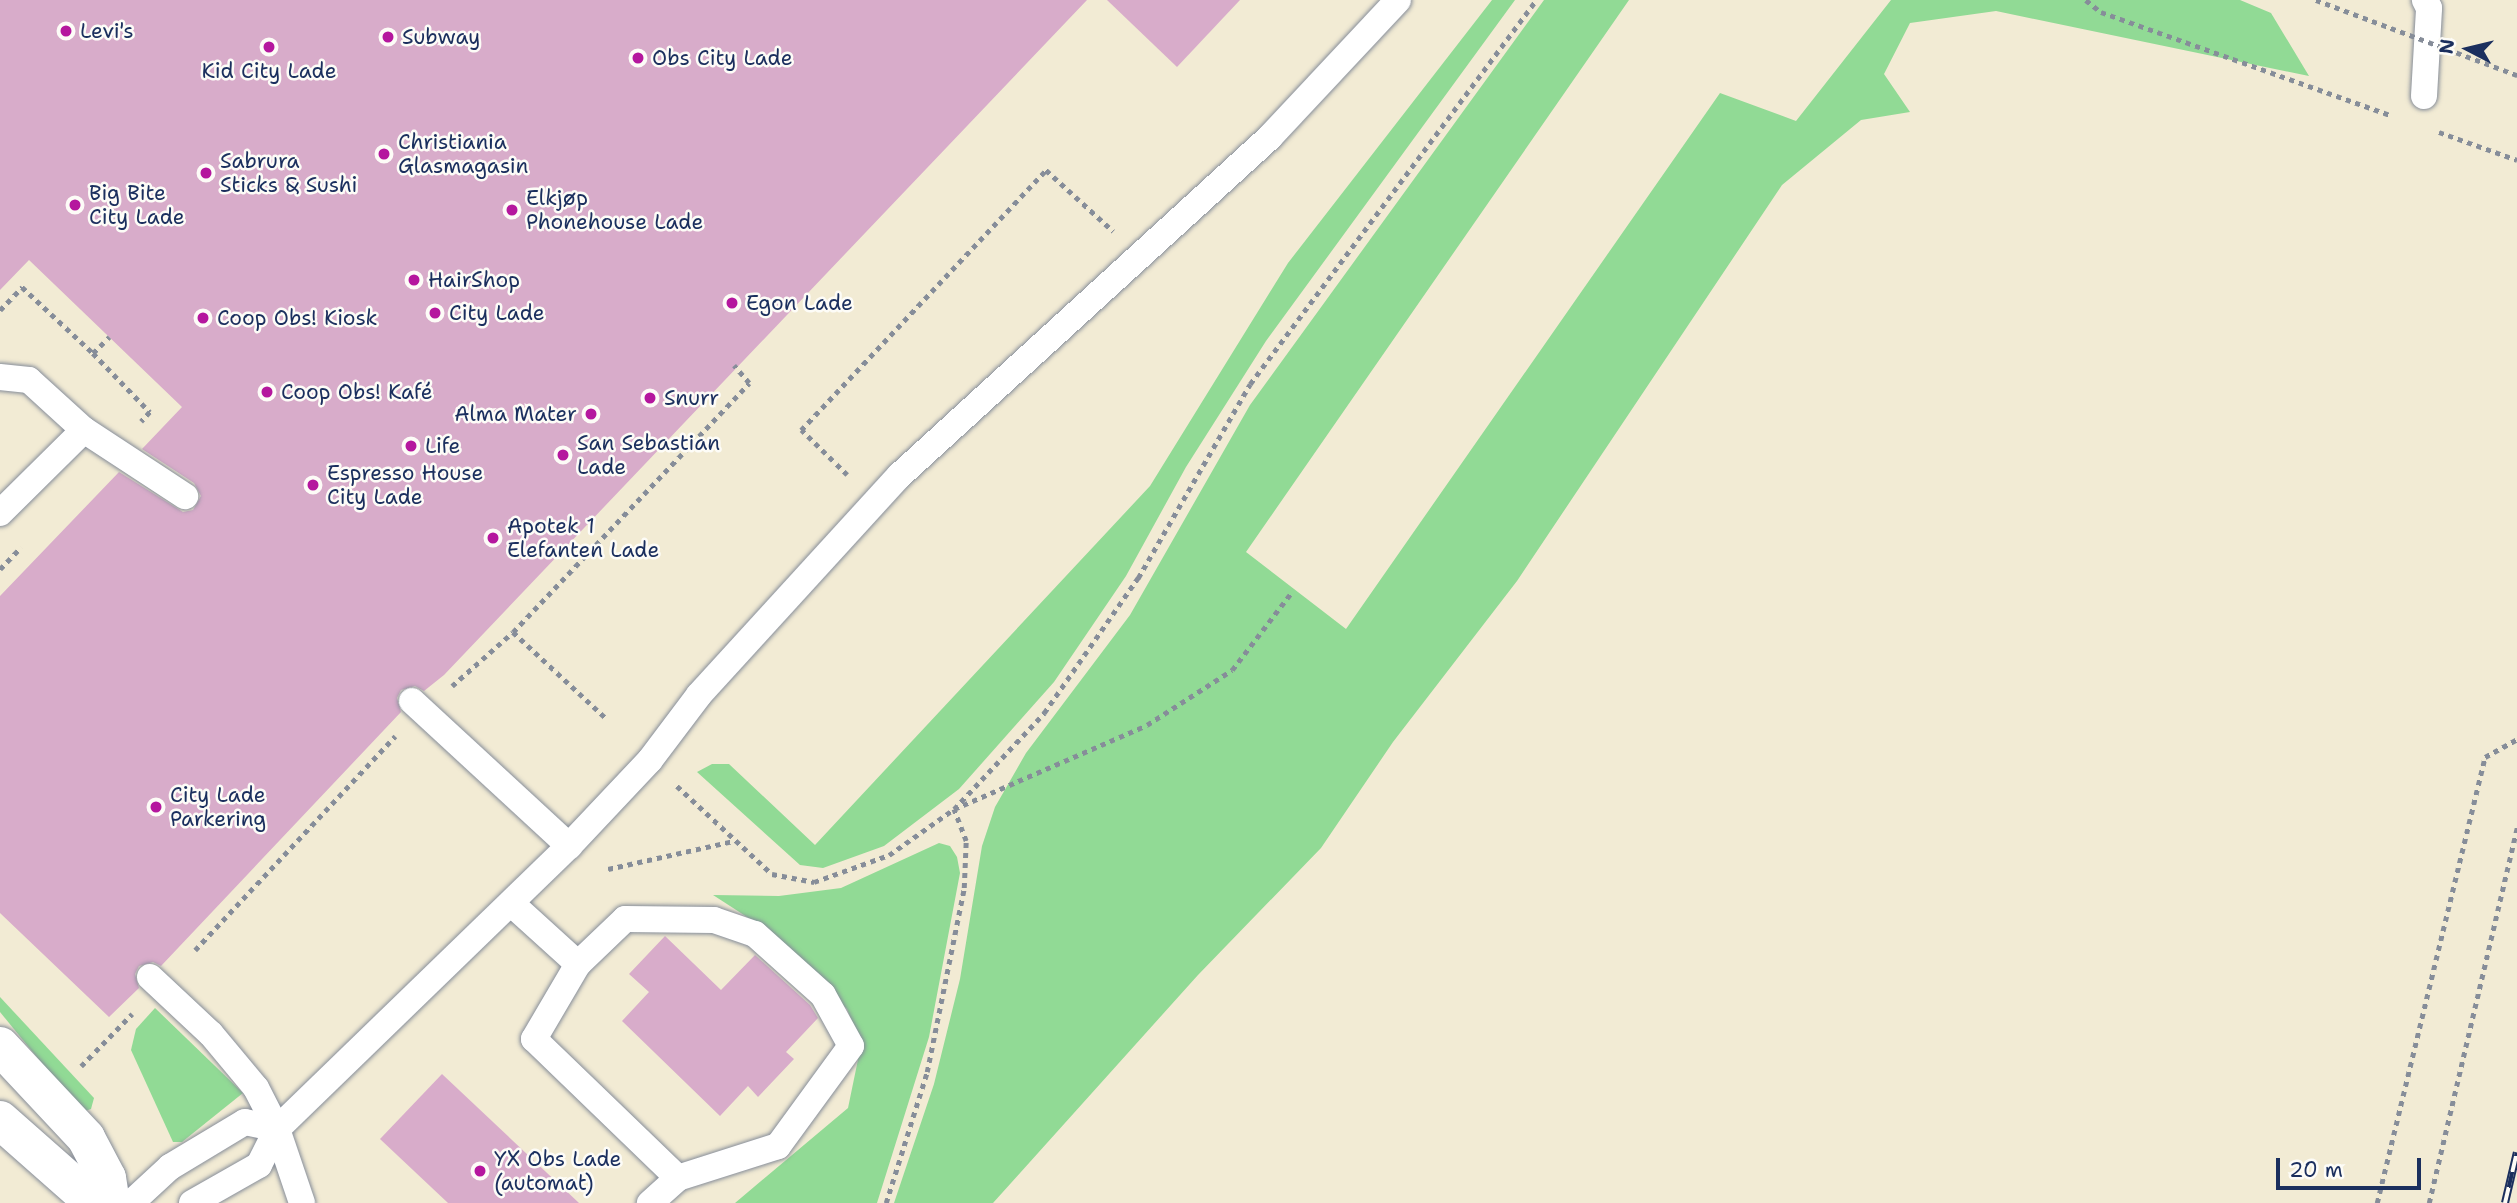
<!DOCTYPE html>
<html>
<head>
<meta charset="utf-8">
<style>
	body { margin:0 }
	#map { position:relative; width:2517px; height:1203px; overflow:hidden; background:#f2ebd4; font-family:"Shantell Sans",sans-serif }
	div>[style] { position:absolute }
	.green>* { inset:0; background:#91da95 }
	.building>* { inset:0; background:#d8acca }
	.path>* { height:4.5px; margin-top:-2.25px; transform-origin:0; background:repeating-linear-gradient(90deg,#868d99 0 5px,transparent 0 10px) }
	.roads { filter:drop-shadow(0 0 2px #868d99) drop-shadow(0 0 2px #868d99) }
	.lane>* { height:26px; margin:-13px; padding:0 13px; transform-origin:13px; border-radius:13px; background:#fff }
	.street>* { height:38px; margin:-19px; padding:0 19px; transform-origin:19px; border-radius:19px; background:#fff }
	.rail>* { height:8px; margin-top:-4px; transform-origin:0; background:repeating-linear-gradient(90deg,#fdfcf7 0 16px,#1b2f5e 0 32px); box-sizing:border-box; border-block:2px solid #1b2f5e }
	.path-bridge>* { height:4.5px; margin-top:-2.25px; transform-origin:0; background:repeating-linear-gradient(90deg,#868d99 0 5px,transparent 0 10px) }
	.dots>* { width:19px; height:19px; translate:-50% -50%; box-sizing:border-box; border:4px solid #fdfcf7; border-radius:50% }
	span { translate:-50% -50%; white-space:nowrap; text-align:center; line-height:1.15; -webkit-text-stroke:5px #fdfcf7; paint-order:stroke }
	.poi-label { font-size:21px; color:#1b2f5e }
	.left { translate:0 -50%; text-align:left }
	.right { translate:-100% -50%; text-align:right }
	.north { position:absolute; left:2433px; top:14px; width:70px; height:70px; -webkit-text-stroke:5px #fdfcf7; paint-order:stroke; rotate:277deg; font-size:19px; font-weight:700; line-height:28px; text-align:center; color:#1b2f5e }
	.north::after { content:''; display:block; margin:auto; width:24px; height:32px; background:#1b2f5e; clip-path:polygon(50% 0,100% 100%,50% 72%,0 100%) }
	.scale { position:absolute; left:2276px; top:1158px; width:145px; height:32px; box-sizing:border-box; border:4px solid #1b2f5e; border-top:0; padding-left:9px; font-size:21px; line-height:24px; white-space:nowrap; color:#1b2f5e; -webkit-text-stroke:5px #fdfcf7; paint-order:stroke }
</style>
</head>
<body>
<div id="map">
	<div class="green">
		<div style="clip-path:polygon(1492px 0,1515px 0,1266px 341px,1186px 467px,1126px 576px,1054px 682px,959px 789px,884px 846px,823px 868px,800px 865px,697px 772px,712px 764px,729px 764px,815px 845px,1150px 486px,1288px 263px)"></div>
		<div style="clip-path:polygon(1544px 0,1629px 0,1246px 552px,1346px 629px,1720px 93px,1796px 121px,1891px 0,2240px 0,2271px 13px,2309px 76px,1996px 11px,1910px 23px,1884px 74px,1910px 112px,1861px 120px,1782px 185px,1517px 581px,1393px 742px,1321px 848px,1198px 975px,993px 1203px,894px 1203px,934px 1084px,960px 979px,982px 846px,995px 807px,1026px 753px,1130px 615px,1250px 405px)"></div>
		<div style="clip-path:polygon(939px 843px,950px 846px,957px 857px,960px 873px,929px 1037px,877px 1203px,735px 1203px,848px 1108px,861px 1045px,847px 1009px,764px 928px,713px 895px,779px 896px,841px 888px)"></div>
		<div style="clip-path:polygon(0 997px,94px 1098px,91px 1109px,85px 1111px,63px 1089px,0 1012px)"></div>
		<div style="clip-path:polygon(155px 1008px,243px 1093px,182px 1142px,173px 1142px,131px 1050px,136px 1029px)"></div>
	</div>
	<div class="building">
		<div style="clip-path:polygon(0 0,1087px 0,444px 675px,424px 691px,415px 686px,401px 690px,397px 698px,401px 712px,161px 966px,153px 962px,139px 966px,135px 974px,139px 988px,109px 1017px,0 913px,0 596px,119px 472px,183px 512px,193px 510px,201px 496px,194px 483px,142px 449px,182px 407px,29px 260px,0 290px)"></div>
		<div style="clip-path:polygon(1107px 0,1240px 0,1177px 67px)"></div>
		<div style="clip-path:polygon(665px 936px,721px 990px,755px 955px,810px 1005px,818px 1018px,786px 1052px,794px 1059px,758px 1097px,748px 1086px,720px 1116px,622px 1021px,649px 992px,629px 974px)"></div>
		<div style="clip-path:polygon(442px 1074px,579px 1203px,448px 1203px,380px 1139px)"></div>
	</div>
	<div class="path">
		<div style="left:2086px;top:0;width:19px;rotate:39deg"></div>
		<div style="left:2101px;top:12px;width:308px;rotate:19.6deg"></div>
		<div style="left:2439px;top:132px;width:83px;rotate:19.7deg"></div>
		<div style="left:0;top:310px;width:32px;rotate:-46deg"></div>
		<div style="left:22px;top:287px;width:97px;rotate:42.9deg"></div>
		<div style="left:93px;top:353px;width:23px;rotate:-45deg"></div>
		<div style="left:93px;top:353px;width:82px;rotate:46deg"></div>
		<div style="left:150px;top:412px;width:13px;rotate:132deg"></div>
		<div style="left:847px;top:475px;width:64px;rotate:-135.6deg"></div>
		<div style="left:801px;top:430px;width:357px;rotate:-46.7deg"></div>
		<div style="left:1046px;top:170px;width:91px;rotate:42.3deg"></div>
		<div style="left:0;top:569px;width:30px;rotate:-46deg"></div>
		<div style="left:513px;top:632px;width:343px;rotate:-46.5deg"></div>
		<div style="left:749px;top:383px;width:23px;rotate:-131deg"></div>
		<div style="left:452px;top:686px;width:81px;rotate:-41.5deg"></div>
		<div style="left:513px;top:632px;width:127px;rotate:42.8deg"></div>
		<div style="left:677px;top:786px;width:129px;rotate:42.8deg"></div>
		<div style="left:772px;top:874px;width:43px;rotate:10.8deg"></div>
		<div style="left:814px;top:882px;width:80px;rotate:-19.8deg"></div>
		<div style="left:889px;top:855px;width:80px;rotate:-35.3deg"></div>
		<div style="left:954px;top:809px;width:210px;rotate:-23.5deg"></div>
		<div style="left:1147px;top:725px;width:101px;rotate:-32.9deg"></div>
		<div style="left:1232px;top:670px;width:97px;rotate:-52.5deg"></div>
		<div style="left:608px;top:869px;width:128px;rotate:-12.6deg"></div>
		<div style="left:195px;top:950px;width:293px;rotate:-46.9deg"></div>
		<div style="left:81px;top:1066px;width:73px;rotate:-45.6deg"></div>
		<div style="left:886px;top:1203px;width:137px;rotate:-72.6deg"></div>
		<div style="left:927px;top:1072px;width:188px;rotate:-78.6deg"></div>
		<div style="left:964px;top:888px;width:47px;rotate:-87.6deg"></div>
		<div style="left:966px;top:841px;width:34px;rotate:-111deg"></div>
		<div style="left:954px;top:809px;width:132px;rotate:-46.8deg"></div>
		<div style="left:1044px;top:713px;width:165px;rotate:-55.2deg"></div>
		<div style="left:1138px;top:578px;width:224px;rotate:-60deg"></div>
		<div style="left:1250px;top:384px;width:479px;rotate:-53.3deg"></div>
		<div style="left:2377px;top:1203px;width:459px;rotate:-76.4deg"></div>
		<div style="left:2485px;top:757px;width:37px;rotate:-29deg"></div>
		<div style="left:2429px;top:1203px;width:386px;rotate:-76.8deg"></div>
	</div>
	<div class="roads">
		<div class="lane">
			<div style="left:2424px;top:96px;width:88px;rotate:-86.7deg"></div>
			<div style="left:2429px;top:8px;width:9px;rotate:-117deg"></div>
			<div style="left:0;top:377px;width:29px;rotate:6deg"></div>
			<div style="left:29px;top:380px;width:74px;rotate:42.3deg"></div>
			<div style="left:84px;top:430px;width:121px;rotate:33.2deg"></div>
			<div style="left:0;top:513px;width:118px;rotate:-44.7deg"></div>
			<div style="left:412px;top:701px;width:214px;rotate:42.7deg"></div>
			<div style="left:513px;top:905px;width:88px;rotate:42.2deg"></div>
			<div style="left:578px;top:964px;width:65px;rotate:-43.8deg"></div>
			<div style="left:625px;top:919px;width:89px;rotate:0.6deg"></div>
			<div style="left:714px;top:920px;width:43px;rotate:18.9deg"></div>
			<div style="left:755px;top:934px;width:91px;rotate:41.9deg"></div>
			<div style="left:823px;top:995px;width:58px;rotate:61.2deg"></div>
			<div style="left:851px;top:1046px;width:124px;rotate:126.1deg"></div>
			<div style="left:778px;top:1146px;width:105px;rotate:162.3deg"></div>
			<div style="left:678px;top:1178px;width:38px;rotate:138deg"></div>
			<div style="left:578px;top:964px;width:87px;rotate:120.4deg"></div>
			<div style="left:534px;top:1039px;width:200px;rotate:44deg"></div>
			<div style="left:150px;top:977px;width:83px;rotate:43.1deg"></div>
			<div style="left:211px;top:1034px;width:70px;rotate:50.2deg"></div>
			<div style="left:256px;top:1088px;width:46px;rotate:62.9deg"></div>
			<div style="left:277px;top:1129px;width:78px;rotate:71.3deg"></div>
			<div style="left:131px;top:1203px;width:53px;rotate:-42.7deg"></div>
			<div style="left:170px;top:1167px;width:87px;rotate:-31deg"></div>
			<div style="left:245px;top:1122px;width:33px;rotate:12deg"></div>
			<div style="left:192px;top:1203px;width:77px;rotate:-29.6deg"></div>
			<div style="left:259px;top:1165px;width:40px;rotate:-63.4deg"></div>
			<div style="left:277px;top:1129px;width:407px;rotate:-44.1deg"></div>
			<div style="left:569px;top:846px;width:118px;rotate:-46.7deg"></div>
			<div style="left:650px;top:760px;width:81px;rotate:-53deg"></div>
			<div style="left:699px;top:695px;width:297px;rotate:-47.6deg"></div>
			<div style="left:899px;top:476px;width:503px;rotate:-42.42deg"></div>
			<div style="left:1270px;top:137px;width:187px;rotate:-46.9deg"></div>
		</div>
		<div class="street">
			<div style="left:0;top:1046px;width:126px;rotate:46.9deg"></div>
			<div style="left:86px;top:1138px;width:45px;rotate:62.3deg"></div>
			<div style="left:107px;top:1178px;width:25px;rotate:81deg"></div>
			<div style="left:0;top:1120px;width:125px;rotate:41.4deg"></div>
		</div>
	</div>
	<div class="rail">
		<div style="left:2505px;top:1203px;width:52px;rotate:-76.8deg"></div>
	</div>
	<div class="path-bridge">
		<div style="left:2316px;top:0;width:215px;rotate:20.5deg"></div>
	</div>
	<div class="dots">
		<div style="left:66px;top:31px;background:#b5179e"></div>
		<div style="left:388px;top:37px;background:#b5179e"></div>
		<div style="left:269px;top:47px;background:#b5179e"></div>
		<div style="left:638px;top:58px;background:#b5179e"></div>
		<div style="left:384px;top:154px;background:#b5179e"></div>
		<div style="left:206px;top:173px;background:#b5179e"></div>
		<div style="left:75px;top:205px;background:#b5179e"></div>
		<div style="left:512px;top:210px;background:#b5179e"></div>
		<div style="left:414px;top:280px;background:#b5179e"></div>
		<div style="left:732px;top:303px;background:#b5179e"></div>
		<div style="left:435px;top:313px;background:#b5179e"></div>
		<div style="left:203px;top:318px;background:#b5179e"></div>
		<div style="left:267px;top:392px;background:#b5179e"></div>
		<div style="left:650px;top:398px;background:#b5179e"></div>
		<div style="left:591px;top:414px;background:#b5179e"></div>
		<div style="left:411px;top:446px;background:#b5179e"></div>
		<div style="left:563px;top:455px;background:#b5179e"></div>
		<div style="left:313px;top:485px;background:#b5179e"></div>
		<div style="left:493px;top:538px;background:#b5179e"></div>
		<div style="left:156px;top:807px;background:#b5179e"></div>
		<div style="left:480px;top:1171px;background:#b5179e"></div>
	</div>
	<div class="poi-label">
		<span class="left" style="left:80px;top:31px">Levi's</span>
		<span class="left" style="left:402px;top:37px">Subway</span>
		<span class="left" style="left:652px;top:58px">Obs City Lade</span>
		<span style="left:269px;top:71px">Kid City Lade</span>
		<span class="left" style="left:398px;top:154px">Christiania<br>Glasmagasin</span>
		<span class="left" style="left:220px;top:173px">Sabrura<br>Sticks &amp; Sushi</span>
		<span class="left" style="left:89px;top:205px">Big Bite<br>City Lade</span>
		<span class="left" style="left:526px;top:210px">Elkjøp<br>Phonehouse Lade</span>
		<span class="left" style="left:428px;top:280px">HairShop</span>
		<span class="left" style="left:746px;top:303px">Egon Lade</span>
		<span class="left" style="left:449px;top:313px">City Lade</span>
		<span class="left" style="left:217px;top:318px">Coop Obs! Kiosk</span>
		<span class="left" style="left:281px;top:392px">Coop Obs! Kafé</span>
		<span class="left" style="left:664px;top:398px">Snurr</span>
		<span class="right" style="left:577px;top:414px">Alma Mater</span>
		<span class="left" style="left:577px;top:455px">San Sebastian<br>Lade</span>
		<span class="left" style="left:425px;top:446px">Life</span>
		<span class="left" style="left:327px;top:485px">Espresso House<br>City Lade</span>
		<span class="left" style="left:507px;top:538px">Apotek 1<br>Elefanten Lade</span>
		<span class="left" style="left:170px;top:807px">City Lade<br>Parkering</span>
		<span class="left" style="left:494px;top:1171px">YX Obs Lade<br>(automat)</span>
	</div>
	<div class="north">N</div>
	<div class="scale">20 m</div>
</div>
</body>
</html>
